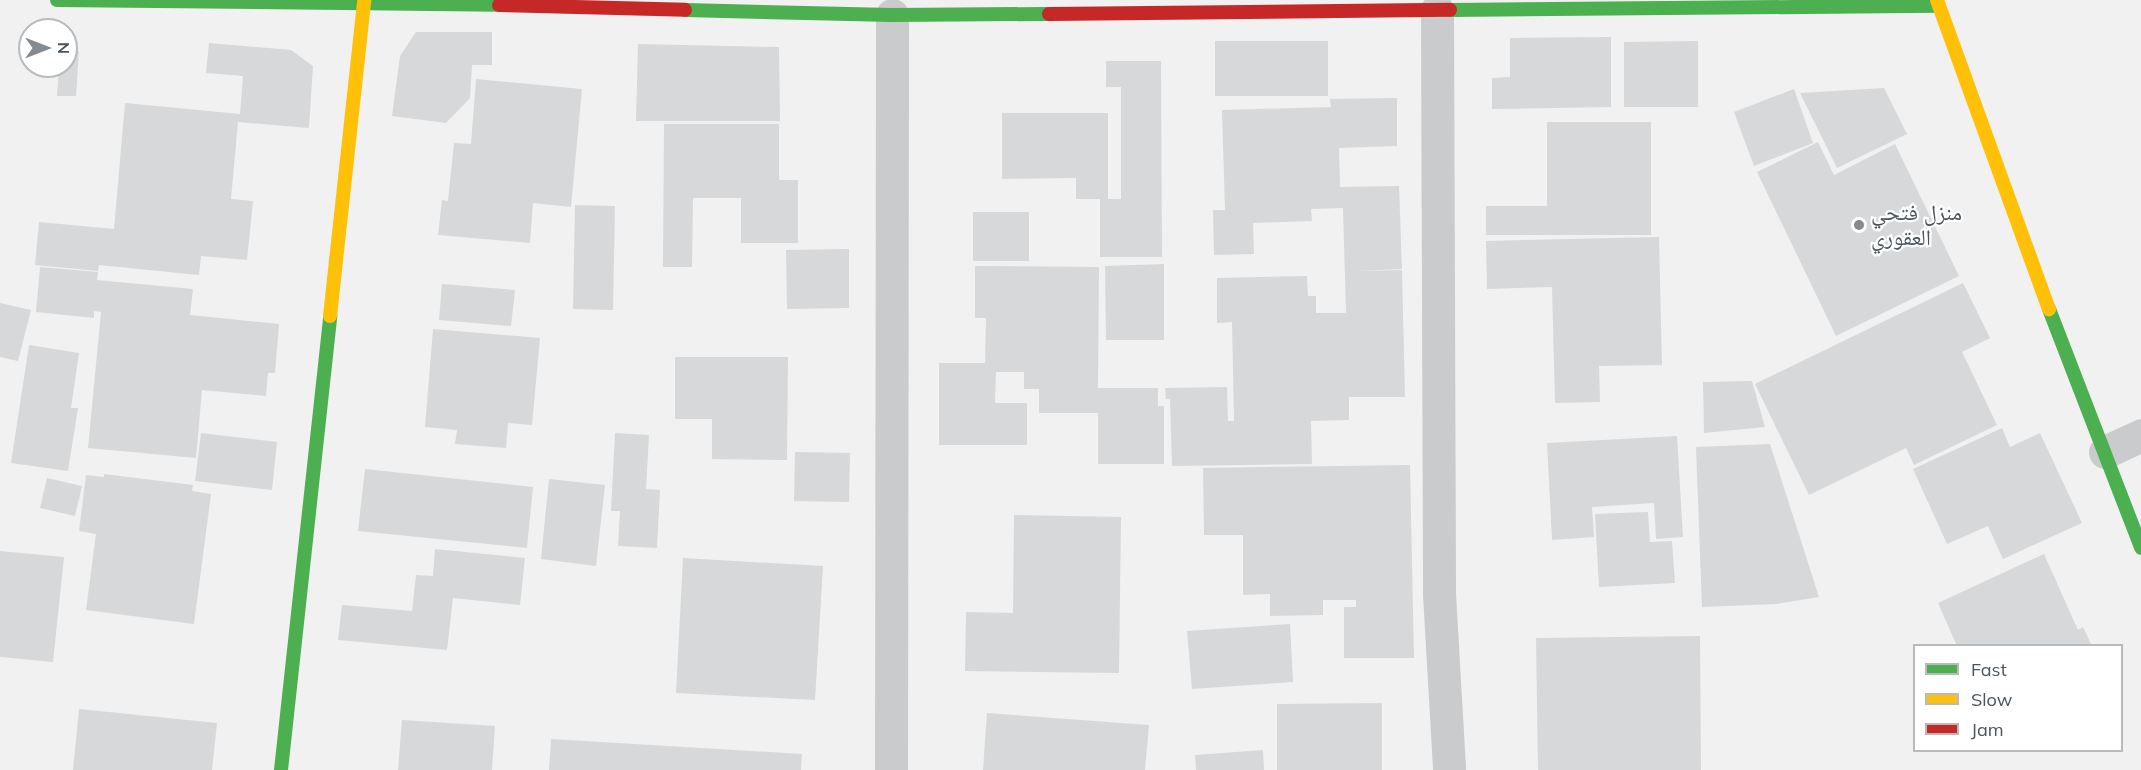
<!DOCTYPE html>
<html>
<head>
<meta charset="utf-8">
<style>
	body { margin:0 }
	#map { position:relative; width:2141px; height:770px; overflow:hidden; background:#f1f1f1; font-family:Mulish,"Noto Naskh Arabic",sans-serif }
	div>[style] { position:absolute }
	.building>* { inset:0; background:#d7d8da }
	.street>* { height:33px; margin:-16.5px; padding:0 16.5px; transform-origin:16.5px; border-radius:16.5px; background:#c9cbcc }
	.fast>* { height:14px; margin:-7px; padding:0 7px; transform-origin:7px; border-radius:7px; background:#4caf50 }
	.slow>* { height:14px; margin:-7px; padding:0 7px; transform-origin:7px; border-radius:7px; background:#ffc107 }
	.jam>* { height:14px; margin:-7px; padding:0 7px; transform-origin:7px; border-radius:7px; background:#c62828 }
	.dots>* { width:16px; height:16px; translate:-50% -50%; box-sizing:border-box; border:3px solid #fff; border-radius:50% }
	span { translate:-50% -50%; white-space:nowrap; text-align:center; line-height:1.15; -webkit-text-stroke:4.5px #fff; paint-order:stroke }
	.poi-label { font-size:22px; color:#4a545b }
	.left { translate:0 -50%; text-align:left }
	.legend { position:absolute; left:1913px; top:644px; width:210px; height:108px; box-sizing:border-box; background:#fff; border:2px solid #b7bbbd; margin:0; padding:8px 10px; list-style:none; font-size:18px; color:#4a545b }
	.legend li { display:flex; align-items:center; gap:12px; height:30px }
	.legend b { width:30px; border:2px solid #b7bbbd }
	.north { position:absolute; left:18px; top:18px; width:60px; height:60px; box-sizing:border-box; background:#fff; border:2px solid #b7bbbd; border-radius:50%; rotate:90deg; font-size:16px; font-weight:700; line-height:24px; text-align:center; color:#4a545b }
	.north::after { content:''; display:block; margin:auto; width:21px; height:27px; background:#848b90; clip-path:polygon(50% 0,100% 100%,50% 72%,0 100%) }
</style>
</head>
<body>
<div id="map">
	<div class="building">
		<div style="clip-path:polygon(416px 32px,492px 32px,492px 65px,472px 65px,470px 98px,446px 123px,392px 116px,400px 56px)"></div>
		<div style="clip-path:polygon(1611px 37px,1611px 107px,1492px 109px,1492px 78px,1510px 77px,1510px 38px)"></div>
		<div style="clip-path:polygon(1215px 41px,1328px 41px,1328px 96px,1215px 96px)"></div>
		<div style="clip-path:polygon(1698px 41px,1698px 107px,1624px 107px,1624px 42px)"></div>
		<div style="clip-path:polygon(209px 43px,291px 50px,313px 66px,309px 128px,238px 122px,231px 199px,253px 201px,247px 260px,201px 256px,199px 275px,99px 265px,98px 271px,35px 265px,39px 222px,114px 229px,125px 103px,240px 114px,243px 76px,206px 73px)"></div>
		<div style="clip-path:polygon(638px 44px,779px 47px,780px 121px,636px 121px)"></div>
		<div style="clip-path:polygon(66px 50px,79px 51px,76px 96px,57px 96px,59px 66px,66px 66px)"></div>
		<div style="clip-path:polygon(1106px 61px,1161px 61px,1162px 257px,1100px 257px,1100px 199px,1076px 199px,1076px 178px,1002px 179px,1002px 113px,1108px 113px,1108px 199px,1121px 199px,1121px 87px,1106px 87px)"></div>
		<div style="clip-path:polygon(476px 79px,582px 89px,571px 207px,533px 203px,530px 243px,438px 235px,442px 200px,448px 201px,454px 143px,471px 144px)"></div>
		<div style="clip-path:polygon(1884px 88px,1907px 134px,1837px 168px,1800px 93px)"></div>
		<div style="clip-path:polygon(1794px 89px,1813px 143px,1754px 166px,1734px 112px)"></div>
		<div style="clip-path:polygon(1397px 98px,1397px 146px,1339px 148px,1340px 187px,1399px 186px,1402px 269px,1355px 271px,1402px 270px,1405px 397px,1349px 397px,1349px 420px,1311px 421px,1312px 464px,1172px 466px,1170px 399px,1166px 399px,1165px 388px,1227px 387px,1228px 421px,1234px 421px,1232px 322px,1217px 323px,1217px 278px,1307px 276px,1308px 296px,1316px 296px,1316px 313px,1346px 313px,1343px 208px,1311px 209px,1312px 221px,1253px 223px,1254px 254px,1214px 255px,1213px 210px,1225px 210px,1222px 110px,1331px 107px,1330px 99px)"></div>
		<div style="clip-path:polygon(1547px 122px,1651px 122px,1651px 235px,1486px 235px,1486px 206px,1547px 206px)"></div>
		<div style="clip-path:polygon(664px 124px,779px 124px,779px 180px,798px 180px,798px 243px,741px 243px,741px 198px,693px 198px,692px 267px,663px 267px)"></div>
		<div style="clip-path:polygon(1818px 142px,1834px 175px,1895px 144px,1959px 276px,1836px 336px,1757px 172px)"></div>
		<div style="clip-path:polygon(575px 205px,615px 206px,613px 310px,573px 309px)"></div>
		<div style="clip-path:polygon(973px 212px,1029px 212px,1029px 261px,973px 261px)"></div>
		<div style="clip-path:polygon(1659px 237px,1662px 365px,1599px 366px,1600px 402px,1555px 403px,1552px 287px,1487px 289px,1486px 241px)"></div>
		<div style="clip-path:polygon(849px 249px,849px 308px,787px 309px,786px 250px)"></div>
		<div style="clip-path:polygon(1164px 264px,1164px 340px,1106px 340px,1105px 266px)"></div>
		<div style="clip-path:polygon(975px 266px,1099px 267px,1098px 388px,1158px 388px,1158px 406px,1164px 406px,1164px 464px,1098px 464px,1098px 413px,1039px 413px,1039px 389px,1024px 389px,1024px 372px,996px 372px,995px 403px,1027px 403px,1027px 445px,939px 445px,939px 363px,985px 363px,986px 318px,975px 318px)"></div>
		<div style="clip-path:polygon(40px 267px,98px 272px,97px 280px,193px 289px,190px 315px,279px 324px,275px 373px,268px 373px,266px 396px,202px 390px,196px 458px,88px 448px,101px 312px,94px 311px,94px 318px,36px 312px)"></div>
		<div style="clip-path:polygon(1963px 283px,1990px 338px,1962px 352px,1997px 425px,1914px 465px,1906px 448px,1809px 495px,1755px 384px)"></div>
		<div style="clip-path:polygon(442px 284px,515px 290px,511px 326px,439px 320px)"></div>
		<div style="clip-path:polygon(0 303px,31px 310px,18px 361px,0 357px)"></div>
		<div style="clip-path:polygon(433px 329px,540px 338px,532px 425px,508px 423px,506px 448px,455px 444px,457px 430px,425px 427px)"></div>
		<div style="clip-path:polygon(29px 345px,79px 353px,71px 408px,78px 408px,68px 471px,11px 463px)"></div>
		<div style="clip-path:polygon(675px 357px,788px 357px,787px 460px,712px 459px,712px 419px,675px 419px)"></div>
		<div style="clip-path:polygon(1752px 381px,1765px 427px,1704px 433px,1703px 382px)"></div>
		<div style="clip-path:polygon(2002px 428px,2010px 447px,2040px 433px,2082px 523px,2003px 559px,1988px 526px,1947px 544px,1913px 469px)"></div>
		<div style="clip-path:polygon(201px 433px,277px 442px,272px 490px,195px 481px)"></div>
		<div style="clip-path:polygon(615px 433px,649px 435px,646px 489px,660px 490px,657px 548px,618px 546px,620px 511px,611px 511px)"></div>
		<div style="clip-path:polygon(1677px 436px,1683px 537px,1656px 539px,1654px 503px,1592px 507px,1594px 537px,1552px 540px,1547px 443px)"></div>
		<div style="clip-path:polygon(1770px 444px,1819px 597px,1777px 604px,1702px 607px,1696px 447px)"></div>
		<div style="clip-path:polygon(795px 452px,850px 453px,849px 502px,794px 501px)"></div>
		<div style="clip-path:polygon(1410px 465px,1414px 658px,1344px 658px,1344px 607px,1356px 607px,1356px 600px,1323px 600px,1323px 615px,1270px 616px,1270px 594px,1243px 595px,1243px 535px,1204px 535px,1203px 468px)"></div>
		<div style="clip-path:polygon(365px 469px,533px 487px,527px 548px,358px 531px)"></div>
		<div style="clip-path:polygon(104px 474px,193px 485px,192px 491px,211px 494px,194px 624px,86px 610px,96px 534px,79px 531px,86px 475px,104px 477px)"></div>
		<div style="clip-path:polygon(47px 478px,82px 486px,75px 516px,40px 508px)"></div>
		<div style="clip-path:polygon(549px 479px,605px 485px,596px 566px,541px 559px)"></div>
		<div style="clip-path:polygon(1648px 512px,1650px 542px,1672px 541px,1675px 583px,1599px 587px,1595px 514px)"></div>
		<div style="clip-path:polygon(1014px 515px,1121px 517px,1119px 673px,965px 671px,966px 612px,1013px 613px)"></div>
		<div style="clip-path:polygon(435px 549px,525px 558px,520px 605px,453px 598px,447px 650px,338px 640px,342px 605px,412px 611px,416px 575px,433px 576px)"></div>
		<div style="clip-path:polygon(0 551px,64px 557px,53px 662px,0 657px)"></div>
		<div style="clip-path:polygon(2044px 554px,2078px 630px,2083px 627px,2092px 646px,1957px 646px,1938px 603px)"></div>
		<div style="clip-path:polygon(683px 558px,823px 566px,815px 700px,676px 693px)"></div>
		<div style="clip-path:polygon(1290px 624px,1293px 682px,1192px 689px,1187px 631px)"></div>
		<div style="clip-path:polygon(1700px 636px,1701px 770px,1538px 770px,1536px 638px)"></div>
		<div style="clip-path:polygon(1382px 703px,1382px 770px,1277px 770px,1277px 704px)"></div>
		<div style="clip-path:polygon(79px 709px,217px 723px,212px 770px,73px 770px)"></div>
		<div style="clip-path:polygon(987px 713px,1149px 725px,1145px 770px,983px 770px)"></div>
		<div style="clip-path:polygon(402px 720px,495px 726px,492px 770px,398px 770px)"></div>
		<div style="clip-path:polygon(551px 739px,802px 754px,801px 770px,549px 770px)"></div>
		<div style="clip-path:polygon(1263px 750px,1264px 770px,1196px 770px,1195px 755px)"></div>
	</div>
	<div class="street">
		<div style="left:1437px;top:10px;width:584px;rotate:89.8deg"></div>
		<div style="left:1439px;top:594px;width:176px;rotate:86.7deg"></div>
		<div style="left:2105px;top:452px;width:40px;rotate:-25deg"></div>
		<div style="left:891px;top:770px;width:755px;rotate:-89.92deg"></div>
	</div>
	<div class="fast">
		<div style="left:57px;top:0;width:442px;rotate:0.6deg"></div>
		<div style="left:685px;top:10px;width:207px;rotate:1.4deg"></div>
		<div style="left:892px;top:15px;width:157px;rotate:-0.4deg"></div>
		<div style="left:1450px;top:10px;width:488px;rotate:-0.5deg"></div>
		<div style="left:2049px;top:309px;width:256px;rotate:68.9deg"></div>
		<div style="left:281px;top:770px;width:457px;rotate:-83.8deg"></div>
	</div>
	<div class="slow">
		<div style="left:1937px;top:0;width:329px;rotate:70.1deg"></div>
		<div style="left:330px;top:316px;width:317px;rotate:-83.8deg"></div>
	</div>
	<div class="jam">
		<div style="left:499px;top:5px;width:186px;rotate:1.5deg"></div>
		<div style="left:1049px;top:14px;width:401px;rotate:-0.6deg"></div>
	</div>
	<div class="dots">
		<div style="left:1859px;top:225px;background:#848b90"></div>
	</div>
	<div class="poi-label">
		<span class="left" style="left:1871px;top:225px">منزل فتحي<br>العقوري</span>
	</div>
	<ul class="legend">
	<li><b style="height:8px;background:#4caf50"></b>Fast</li>
	<li><b style="height:8px;background:#ffc107"></b>Slow</li>
	<li><b style="height:8px;background:#c62828"></b>Jam</li>
	</ul>
	<div class="north">N</div>
</div>
</body>
</html>
